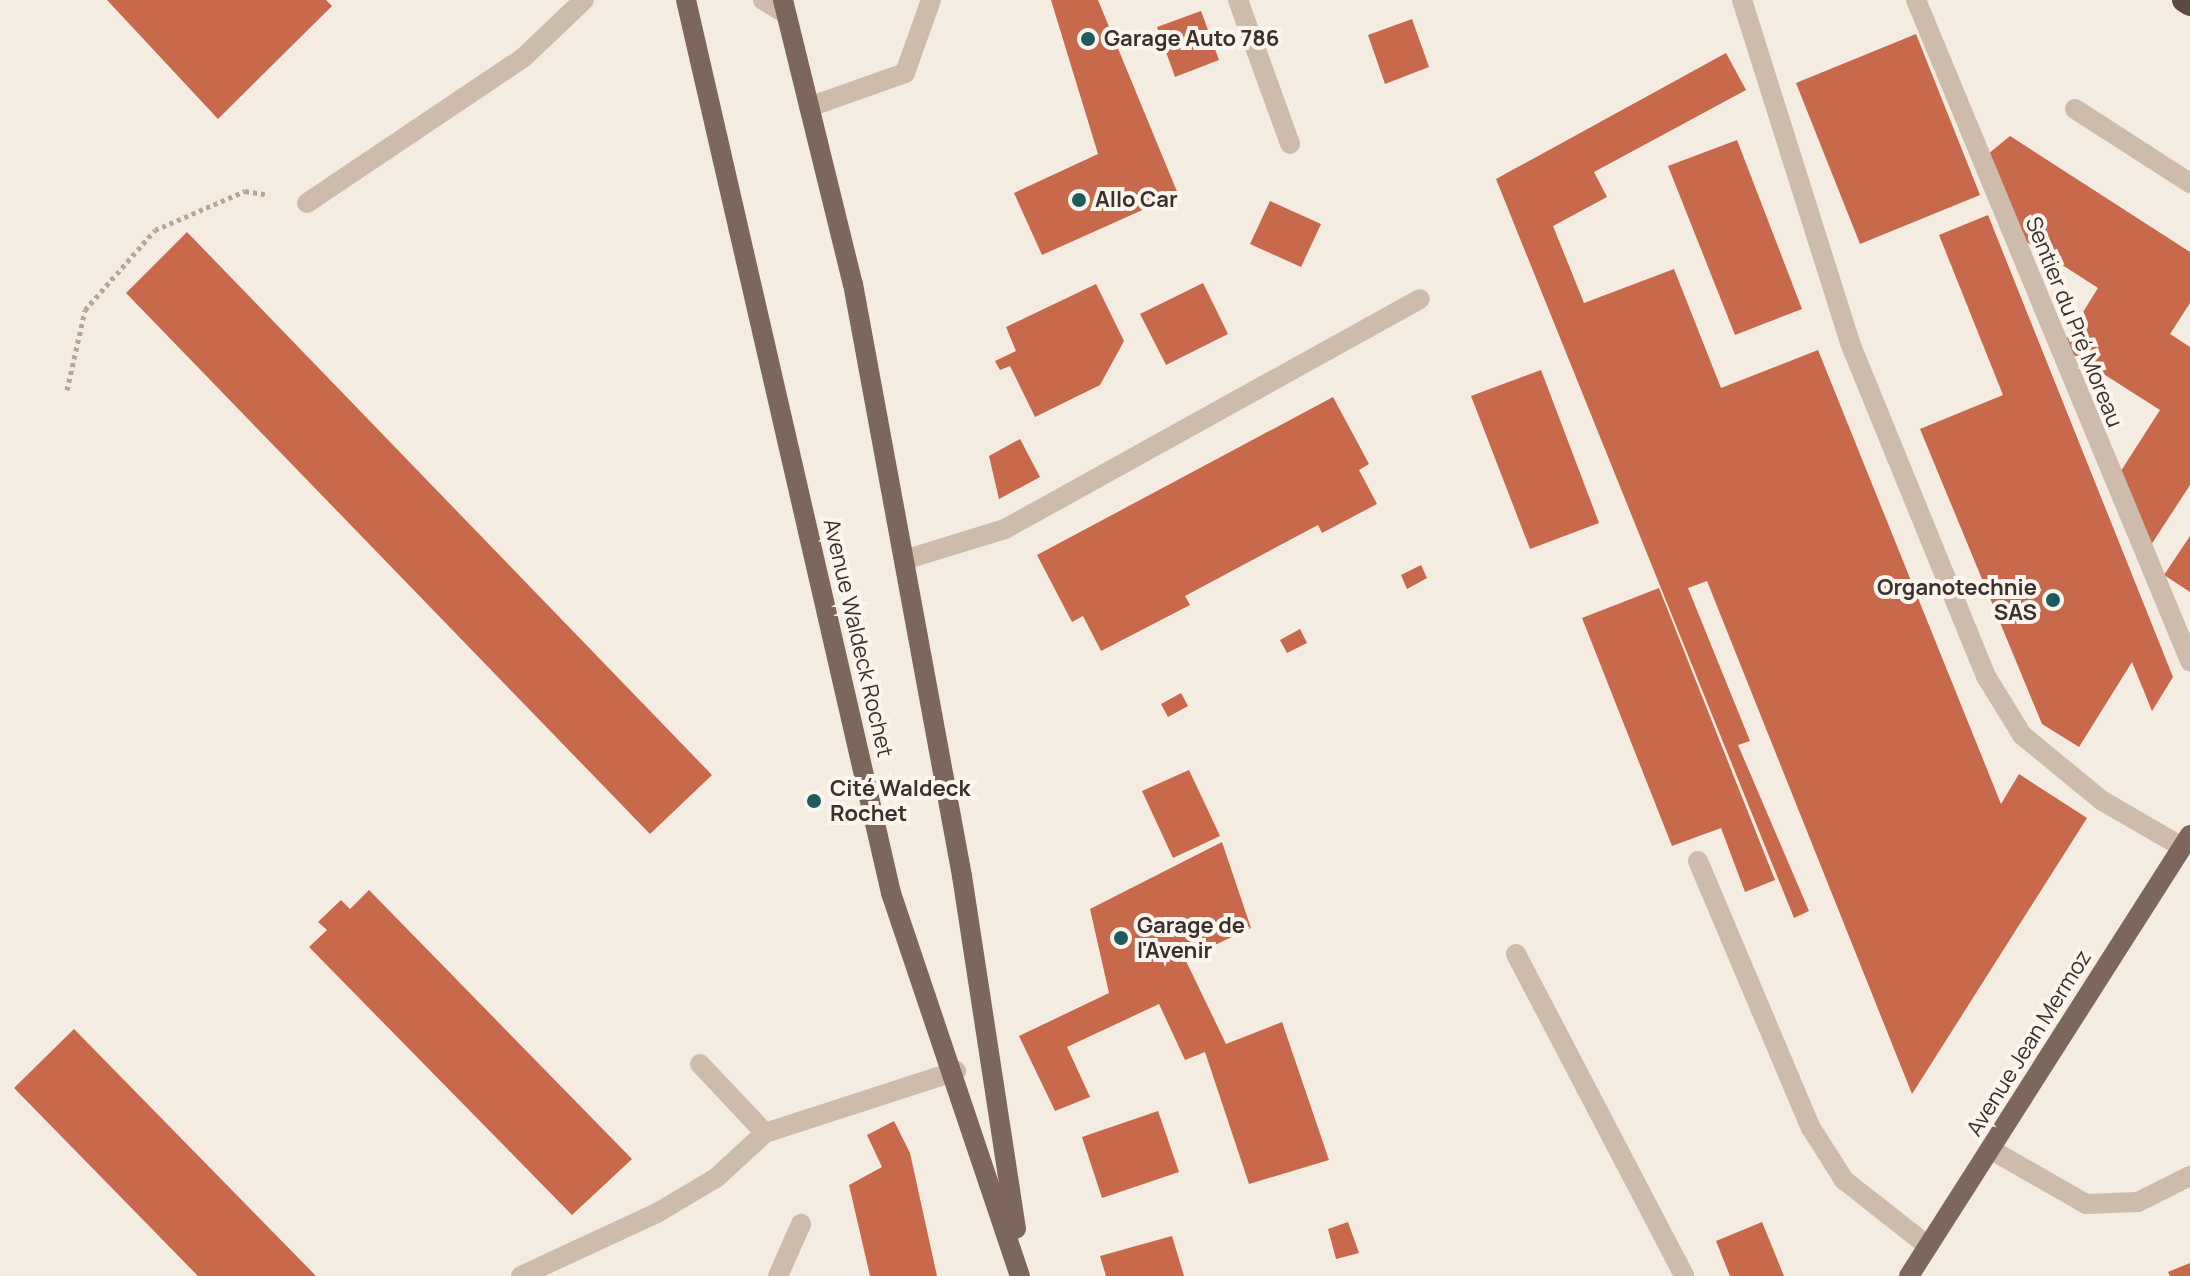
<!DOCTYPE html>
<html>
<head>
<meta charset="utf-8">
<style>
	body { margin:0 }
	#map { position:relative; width:2190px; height:1276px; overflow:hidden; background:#f4ebe1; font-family:Manrope,sans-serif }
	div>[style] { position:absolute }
	.building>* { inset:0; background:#c8694b }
	.path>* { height:5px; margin-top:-2.5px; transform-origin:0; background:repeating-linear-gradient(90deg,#b9a596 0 4px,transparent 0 8px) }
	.minor>* { height:20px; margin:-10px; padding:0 10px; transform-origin:10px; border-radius:10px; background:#cdbbac }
	.major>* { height:20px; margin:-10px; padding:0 10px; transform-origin:10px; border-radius:10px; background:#7d675c }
	.highway>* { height:24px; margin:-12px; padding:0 12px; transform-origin:12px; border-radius:12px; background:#5c4a42 }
	.dots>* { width:22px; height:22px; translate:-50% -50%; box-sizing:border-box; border:4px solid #fbf5ee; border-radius:50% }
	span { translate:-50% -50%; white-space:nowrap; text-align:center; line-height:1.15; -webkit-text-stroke:8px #fbf5ee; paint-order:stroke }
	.poi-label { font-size:22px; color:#3b302b; font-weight:700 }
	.left { translate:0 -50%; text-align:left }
	.right { translate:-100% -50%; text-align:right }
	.street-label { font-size:22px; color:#3b302b }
</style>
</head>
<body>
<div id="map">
	<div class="building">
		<div style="clip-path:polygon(107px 0,326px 0,332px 6px,218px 119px)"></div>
		<div style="clip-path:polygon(1051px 0,1098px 0,1178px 194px,1042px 255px,1014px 193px,1098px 154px)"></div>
		<div style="clip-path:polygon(1201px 11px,1219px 60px,1175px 77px,1157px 27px)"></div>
		<div style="clip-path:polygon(1412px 19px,1429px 67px,1385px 84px,1368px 35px)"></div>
		<div style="clip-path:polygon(1916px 34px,1980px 195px,1860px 244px,1796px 83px)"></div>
		<div style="clip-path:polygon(1726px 53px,1746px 90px,1594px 172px,1607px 197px,1553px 226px,1584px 303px,1674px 269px,1721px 388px,1818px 350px,2001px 804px,2019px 774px,2087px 818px,1912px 1094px,1707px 581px,1688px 588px,1750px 741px,1738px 745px,1809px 911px,1794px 918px,1496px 179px)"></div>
		<div style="clip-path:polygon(2010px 136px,2190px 252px,2190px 303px,2170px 334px,2190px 347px,2190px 485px,2149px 548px,2119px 474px,2160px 410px,2069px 352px,2065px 341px,2098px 288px,2025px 241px,1988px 154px)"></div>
		<div style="clip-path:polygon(1737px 140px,1802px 309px,1735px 335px,1668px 166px)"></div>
		<div style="clip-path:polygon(1270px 201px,1321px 224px,1301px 267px,1250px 244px)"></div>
		<div style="clip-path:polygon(1988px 215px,2173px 677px,2152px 711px,2132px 662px,2079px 747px,2042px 724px,1920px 429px,2003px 395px,1939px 235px)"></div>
		<div style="clip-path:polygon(187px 232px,712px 775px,650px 834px,126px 293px)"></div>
		<div style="clip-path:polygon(1203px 283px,1228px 334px,1166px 365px,1140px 314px)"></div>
		<div style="clip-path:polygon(1096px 284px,1124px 341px,1100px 385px,1035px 417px,1010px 366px,1000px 370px,995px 361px,1016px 351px,1006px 327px)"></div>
		<div style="clip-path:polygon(1541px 370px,1599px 523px,1530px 549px,1471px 396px)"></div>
		<div style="clip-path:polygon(1333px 397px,1369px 464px,1359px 470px,1377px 504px,1322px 533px,1318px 525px,1185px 596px,1190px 605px,1101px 651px,1083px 616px,1072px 622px,1037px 555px)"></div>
		<div style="clip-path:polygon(1020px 439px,1040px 477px,999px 499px,989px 456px)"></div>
		<div style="clip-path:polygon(2190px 536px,2190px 592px,2164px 575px)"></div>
		<div style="clip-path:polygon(1421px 565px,1427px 578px,1407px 589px,1401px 575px)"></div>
		<div style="clip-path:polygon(1659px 588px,1775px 880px,1745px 892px,1721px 828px,1672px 846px,1582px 618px)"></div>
		<div style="clip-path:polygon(1300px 629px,1307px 643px,1287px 653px,1280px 640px)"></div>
		<div style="clip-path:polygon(1181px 693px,1188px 706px,1168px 717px,1161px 704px)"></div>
		<div style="clip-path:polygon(1189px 770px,1220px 836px,1173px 858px,1142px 791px)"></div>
		<div style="clip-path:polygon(1222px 842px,1251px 928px,1185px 959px,1226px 1044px,1282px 1022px,1329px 1160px,1249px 1184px,1205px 1052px,1185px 1060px,1159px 1004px,1067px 1047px,1090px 1097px,1055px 1111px,1019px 1036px,1109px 993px,1090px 909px)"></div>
		<div style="clip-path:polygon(369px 890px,632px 1159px,572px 1215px,309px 947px,327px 930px,318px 922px,341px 900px,350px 909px)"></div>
		<div style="clip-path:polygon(74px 1029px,316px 1276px,198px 1276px,14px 1088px)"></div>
		<div style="clip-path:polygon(1158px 1111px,1179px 1172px,1102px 1198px,1082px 1137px)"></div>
		<div style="clip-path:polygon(894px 1121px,910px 1153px,937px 1276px,870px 1276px,849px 1185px,882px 1167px,867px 1135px)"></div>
		<div style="clip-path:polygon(1348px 1222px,1359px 1253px,1336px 1259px,1328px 1229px)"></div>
		<div style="clip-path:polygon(1762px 1222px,1784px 1276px,1730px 1276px,1716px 1241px)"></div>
		<div style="clip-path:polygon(1172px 1236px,1184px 1276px,1106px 1276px,1100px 1256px)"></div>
		<div style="clip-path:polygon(2190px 1263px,2190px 1276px,2170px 1276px,2168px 1272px)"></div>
	</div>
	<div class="path">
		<div style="left:67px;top:390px;width:82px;rotate:-77.3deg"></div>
		<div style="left:85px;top:310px;width:106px;rotate:-48.8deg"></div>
		<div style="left:155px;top:230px;width:98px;rotate:-23.4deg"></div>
		<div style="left:245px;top:191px;width:24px;rotate:9deg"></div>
	</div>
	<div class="minor">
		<div style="left:763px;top:0;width:26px;rotate:31deg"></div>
		<div style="left:1238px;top:0;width:153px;rotate:70.1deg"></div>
		<div style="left:1742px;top:0;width:360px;rotate:72.5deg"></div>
		<div style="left:1850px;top:343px;width:362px;rotate:67.8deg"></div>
		<div style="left:1987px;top:678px;width:67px;rotate:58.4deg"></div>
		<div style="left:2022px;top:735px;width:102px;rotate:39.4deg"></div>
		<div style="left:2101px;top:800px;width:94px;rotate:30.1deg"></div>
		<div style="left:1916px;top:0;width:716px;rotate:67.48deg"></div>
		<div style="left:809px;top:107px;width:102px;rotate:-19.5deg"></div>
		<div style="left:905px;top:73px;width:77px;rotate:-70.4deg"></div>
		<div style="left:2075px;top:109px;width:137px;rotate:32.8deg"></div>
		<div style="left:307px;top:203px;width:260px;rotate:-33.9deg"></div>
		<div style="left:523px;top:58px;width:84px;rotate:-43.6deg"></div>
		<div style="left:904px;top:560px;width:106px;rotate:-17.1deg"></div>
		<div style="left:1005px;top:529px;width:474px;rotate:-29deg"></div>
		<div style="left:1698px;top:861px;width:290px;rotate:67.1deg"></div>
		<div style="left:1811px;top:1128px;width:62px;rotate:57.6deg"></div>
		<div style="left:1844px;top:1180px;width:107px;rotate:38.2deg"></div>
		<div style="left:1516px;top:954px;width:363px;rotate:62.4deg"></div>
		<div style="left:700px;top:1064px;width:95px;rotate:46.7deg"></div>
		<div style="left:765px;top:1133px;width:201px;rotate:-18deg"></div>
		<div style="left:1990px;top:1149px;width:111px;rotate:29.8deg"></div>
		<div style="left:2086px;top:1204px;width:52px;rotate:-2.2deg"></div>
		<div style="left:2138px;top:1202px;width:58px;rotate:-26.6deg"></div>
		<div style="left:521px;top:1276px;width:150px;rotate:-24.9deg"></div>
		<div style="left:657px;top:1213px;width:69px;rotate:-30.7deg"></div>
		<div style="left:716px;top:1178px;width:67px;rotate:-42.6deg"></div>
		<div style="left:778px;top:1276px;width:57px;rotate:-66.1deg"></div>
	</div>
	<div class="major">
		<div style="left:686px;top:0;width:916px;rotate:77.07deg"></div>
		<div style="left:891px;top:893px;width:404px;rotate:71.4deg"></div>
		<div style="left:783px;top:0;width:292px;rotate:76.2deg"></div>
		<div style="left:853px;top:284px;width:602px;rotate:79.57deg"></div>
		<div style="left:962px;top:876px;width:357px;rotate:81.3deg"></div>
		<div style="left:1909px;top:1276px;width:523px;rotate:-57.5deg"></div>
	</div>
	<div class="highway">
		<div style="left:2184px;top:0;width:7px;rotate:34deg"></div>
	</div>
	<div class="dots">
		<div style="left:1088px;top:39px;background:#1f5a5e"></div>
		<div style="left:1079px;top:200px;background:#1f5a5e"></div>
		<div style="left:2053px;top:600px;background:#1f5a5e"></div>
		<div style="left:814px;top:801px;background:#1f5a5e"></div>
		<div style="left:1121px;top:938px;background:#1f5a5e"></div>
	</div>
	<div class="poi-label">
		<span class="left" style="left:1104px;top:39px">Garage Auto 786</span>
		<span class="left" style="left:1095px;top:200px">Allo Car</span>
		<span class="right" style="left:2037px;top:600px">Organotechnie<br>SAS</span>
		<span class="left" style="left:830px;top:801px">Cité Waldeck<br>Rochet</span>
		<span class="left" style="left:1137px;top:938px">Garage de<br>l'Avenir</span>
	</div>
	<div class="street-label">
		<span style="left:2074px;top:322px;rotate:68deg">Sentier du Pré Moreau</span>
		<span style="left:858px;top:638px;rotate:77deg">Avenue Waldeck Rochet</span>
		<span style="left:2029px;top:1043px;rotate:-58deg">Avenue Jean Mermoz</span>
	</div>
</div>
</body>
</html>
